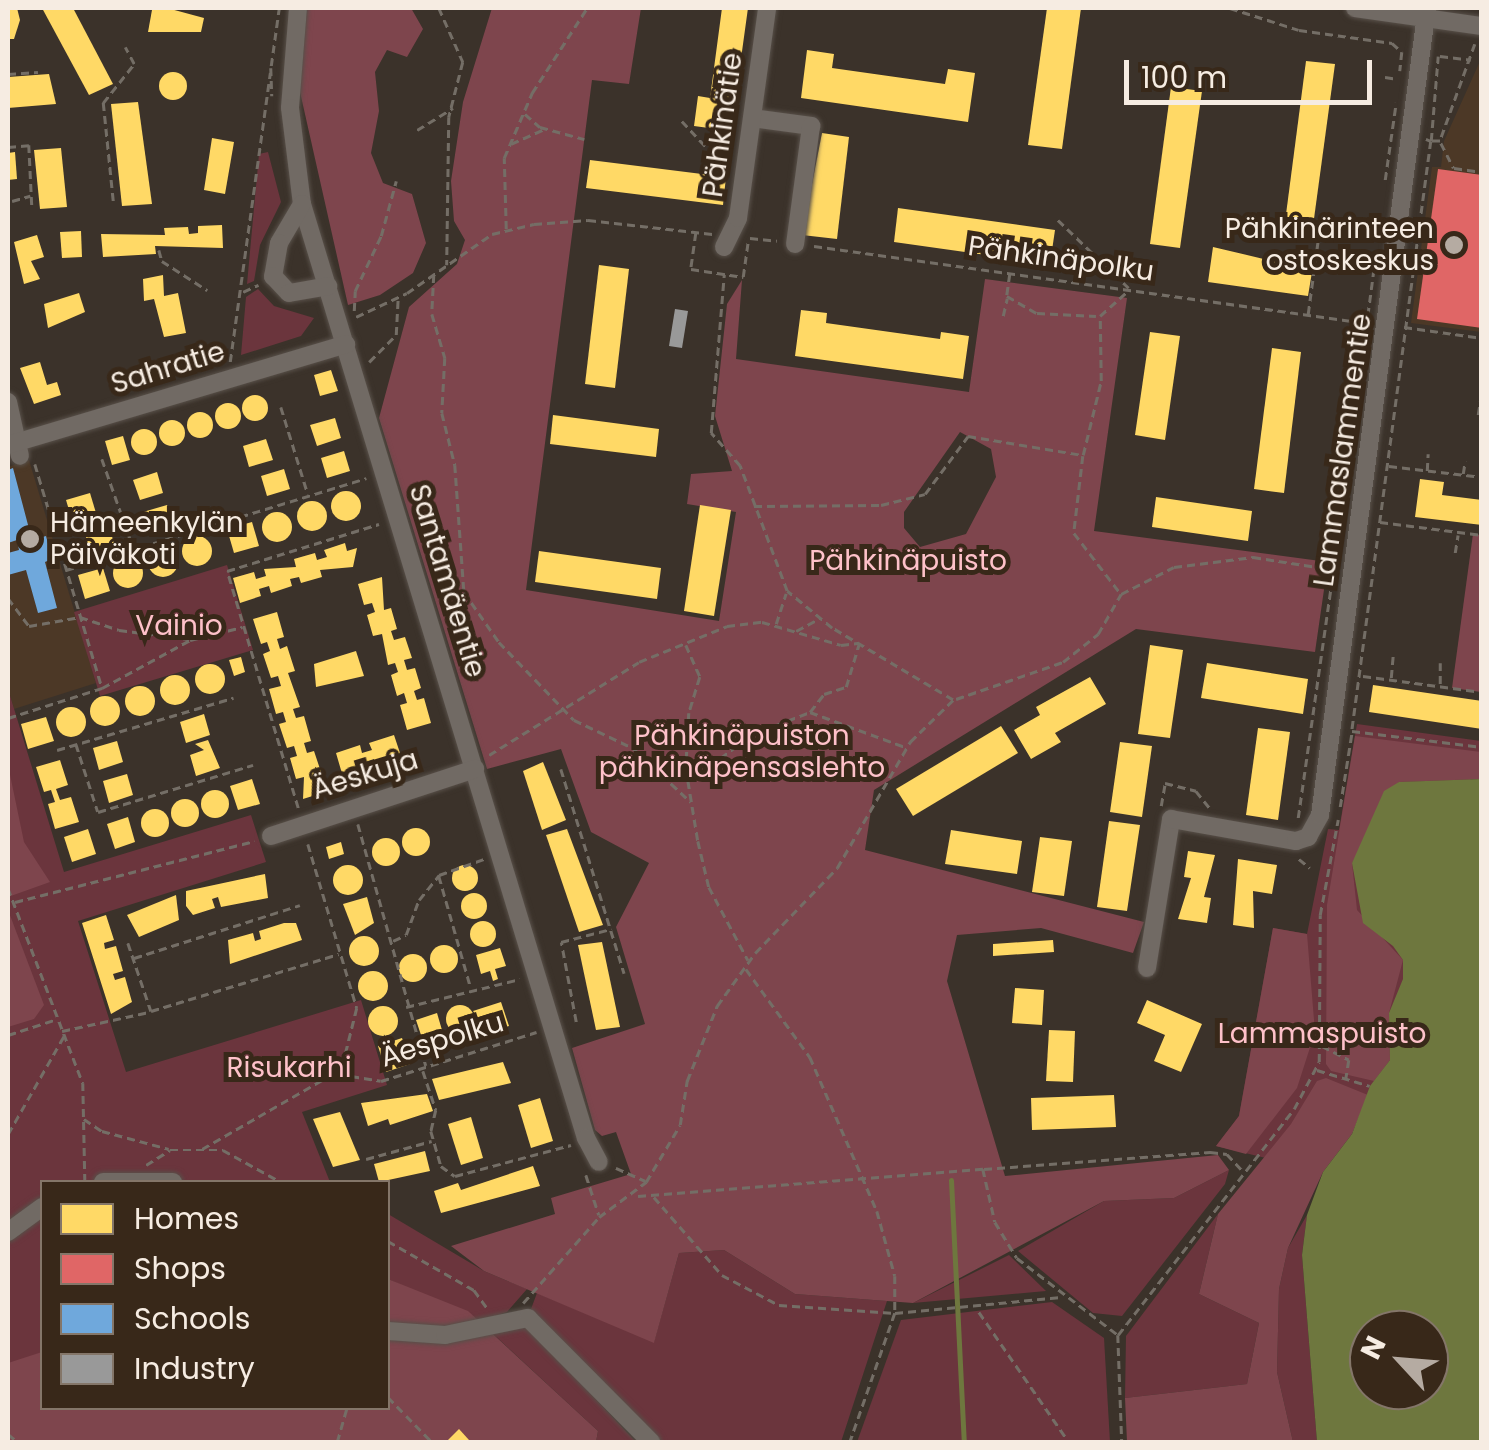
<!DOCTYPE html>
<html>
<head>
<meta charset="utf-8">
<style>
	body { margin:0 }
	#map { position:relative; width:1489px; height:1450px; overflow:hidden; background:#3b322a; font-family:Poppins,sans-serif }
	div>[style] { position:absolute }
	.built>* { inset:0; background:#4c3826 }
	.green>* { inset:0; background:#6b353d }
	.forest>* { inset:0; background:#7e454d }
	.water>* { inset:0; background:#6e773e }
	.homes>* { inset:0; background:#ffd966 }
	.round { border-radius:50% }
	.shops>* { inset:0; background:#e06666 }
	.schools>* { inset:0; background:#6fa8dc }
	.industry>* { inset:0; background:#999 }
	.stream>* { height:5px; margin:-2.5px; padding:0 2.5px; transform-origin:2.5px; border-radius:2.5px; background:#6e773e }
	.path>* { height:2.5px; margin-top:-1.25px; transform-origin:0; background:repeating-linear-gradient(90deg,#746e66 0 8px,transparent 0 13px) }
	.roads { filter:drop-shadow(0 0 2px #585049) drop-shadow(0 0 2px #585049) }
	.minor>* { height:18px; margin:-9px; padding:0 9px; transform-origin:9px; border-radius:9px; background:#716a64 }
	.dots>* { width:28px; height:28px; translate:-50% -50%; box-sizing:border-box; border:5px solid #382819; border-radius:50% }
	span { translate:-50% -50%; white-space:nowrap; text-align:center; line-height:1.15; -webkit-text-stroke:10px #382819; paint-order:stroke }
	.street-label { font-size:28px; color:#f6ece2 }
	.poi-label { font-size:28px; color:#f6ece2 }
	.right { translate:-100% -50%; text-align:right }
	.left { translate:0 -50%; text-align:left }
	.park-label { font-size:28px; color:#fec1c9 }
	.frame { position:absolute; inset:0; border:10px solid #f6ece2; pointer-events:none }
	.legend { position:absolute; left:40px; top:1180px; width:350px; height:230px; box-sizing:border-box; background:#382819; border:2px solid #847669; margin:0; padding:12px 18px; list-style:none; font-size:30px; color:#f6ece2 }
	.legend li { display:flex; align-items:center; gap:20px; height:50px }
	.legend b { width:50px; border:2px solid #847669 }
	.north { position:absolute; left:1349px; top:1310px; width:100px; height:100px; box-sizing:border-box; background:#382819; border:2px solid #847669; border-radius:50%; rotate:296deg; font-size:28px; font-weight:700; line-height:40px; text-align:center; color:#f6ece2 }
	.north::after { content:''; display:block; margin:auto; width:35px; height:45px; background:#b5aba2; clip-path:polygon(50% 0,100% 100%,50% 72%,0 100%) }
	.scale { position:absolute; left:1124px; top:60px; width:248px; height:45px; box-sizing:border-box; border:5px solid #f6ece2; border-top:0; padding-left:12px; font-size:30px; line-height:35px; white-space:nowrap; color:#f6ece2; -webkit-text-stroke:8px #382819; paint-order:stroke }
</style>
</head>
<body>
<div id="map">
	<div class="built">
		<div style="clip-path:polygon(1481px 59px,1481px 332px,1411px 323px,1432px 167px,1441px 167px,1444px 141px)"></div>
		<div style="clip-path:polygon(29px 460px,96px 683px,14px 709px,8px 689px,8px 467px)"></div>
	</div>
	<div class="green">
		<div style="clip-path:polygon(268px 152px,281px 202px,260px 245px,254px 281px,247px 284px,259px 154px)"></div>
		<div style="clip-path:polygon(258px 289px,274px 306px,314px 318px,301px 336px,241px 355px,246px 297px)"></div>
		<div style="clip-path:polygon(227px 565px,253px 650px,100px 696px,74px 612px)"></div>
		<div style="clip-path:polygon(8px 689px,64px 872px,251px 815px,266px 862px,78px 921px,126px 1072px,361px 1000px,387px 1085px,302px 1112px,330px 1182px,42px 1182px,42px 1408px,8px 1442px)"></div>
		<div style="clip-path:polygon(1357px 724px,1481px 741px,1481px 779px,1471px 778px,1390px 1060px,1323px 1172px,1216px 1146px,1239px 1116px,1273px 928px,1307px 934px,1328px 829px,1339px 830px)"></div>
		<div style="clip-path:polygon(1229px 1170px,1225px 1184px,1122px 1316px,1093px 1313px,1018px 1251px,1104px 1201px,1174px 1198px)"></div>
		<div style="clip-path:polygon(388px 1214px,484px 1271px,527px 1289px,507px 1312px,480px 1321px,388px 1279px)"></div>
		<div style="clip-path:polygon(1218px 1214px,1199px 1294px,1259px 1323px,1247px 1384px,1125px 1398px,1126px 1336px)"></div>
		<div style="clip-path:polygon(1307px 1215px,1302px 1255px,1317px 1442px,1293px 1442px,1277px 1372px,1279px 1289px,1288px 1248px)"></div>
		<div style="clip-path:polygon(724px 1250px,795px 1294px,887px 1301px,841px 1442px,660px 1442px,531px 1309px,537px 1293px,654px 1342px,679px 1253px)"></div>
		<div style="clip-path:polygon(1009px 1255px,1046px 1291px,913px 1303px)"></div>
		<div style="clip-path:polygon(1052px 1302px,1104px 1338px,1110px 1442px,857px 1442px,901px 1320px)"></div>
		<div style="clip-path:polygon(512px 1324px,529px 1329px,636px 1442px,596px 1442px,598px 1431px,491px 1332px)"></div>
	</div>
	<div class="forest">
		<div style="clip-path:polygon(307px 8px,411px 8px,423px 29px,407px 57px,387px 50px,375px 72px,379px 111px,371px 153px,383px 183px,412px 194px,426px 243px,413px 273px,380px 295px,348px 305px,300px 92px)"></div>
		<div style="clip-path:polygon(evenodd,492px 8px,641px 8px,629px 84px,592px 80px,526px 590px,719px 621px,736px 512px,687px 504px,691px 474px,732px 471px,715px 416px,727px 304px,742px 280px,736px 359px,969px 392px,985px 279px,1127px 298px,1094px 531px,1328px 562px,1315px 652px,1136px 629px,874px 790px,865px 850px,1144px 922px,1133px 953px,1041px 928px,957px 935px,947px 981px,1005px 1176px,1218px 1155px,1229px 1170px,1174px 1198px,1104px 1201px,913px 1303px,795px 1294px,724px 1250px,679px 1253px,654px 1343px,484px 1271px,451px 1246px,555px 1214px,551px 1198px,631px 1174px,616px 1132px,602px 1136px,595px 1130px,572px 1048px,645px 1024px,616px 927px,649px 863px,591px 832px,561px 749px,487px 769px,379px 418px,409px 307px,457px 264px,465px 240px,454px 221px,451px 181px,463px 102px,492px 8px,960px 432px,991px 449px,996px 477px,966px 534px,920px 547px,904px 528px,904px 512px,960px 432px)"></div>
		<div style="clip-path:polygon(1473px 534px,1481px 535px,1481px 692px,1452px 688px)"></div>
		<div style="clip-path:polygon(1355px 736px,1481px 752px,1481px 779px,1399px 782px,1352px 863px,1357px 910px,1403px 960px,1389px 1013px,1390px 1060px,1374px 1081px,1331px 1071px,1326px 1064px,1327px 905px)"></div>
		<div style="clip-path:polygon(8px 765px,24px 842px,50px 882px,8px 897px)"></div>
		<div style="clip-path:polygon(8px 910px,44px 1005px,34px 1019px,8px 1027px)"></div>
		<div style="clip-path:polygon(1273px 928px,1307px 934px,1315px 1032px,1297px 1088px,1246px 1154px,1216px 1146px,1239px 1116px)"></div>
		<div style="clip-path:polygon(1326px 1078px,1368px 1095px,1352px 1134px,1323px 1172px,1288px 1248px,1279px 1289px,1277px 1372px,1293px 1442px,1127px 1442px,1125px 1398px,1247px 1384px,1259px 1323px,1199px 1294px,1218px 1214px,1291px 1124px,1317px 1081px)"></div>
		<div style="clip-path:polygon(388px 1279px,468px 1311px,598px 1431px,596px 1442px,8px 1442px,8px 1363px,42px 1352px,42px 1408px,388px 1408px)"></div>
	</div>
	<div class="water">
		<div style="clip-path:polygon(evenodd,1481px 779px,1481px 1442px,1317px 1442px,1302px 1255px,1307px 1215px,1323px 1172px,1352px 1134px,1370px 1086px,1390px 1060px,1389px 1013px,1403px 979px,1403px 960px,1393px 946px,1363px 923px,1352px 863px,1384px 791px,1399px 782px,1481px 779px,1369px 1330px,1429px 1330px,1429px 1390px,1369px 1390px,1369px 1330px)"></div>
	</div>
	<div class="homes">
		<div style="clip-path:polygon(8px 8px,17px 8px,20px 20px,14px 39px,8px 39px)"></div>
		<div style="clip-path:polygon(42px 8px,73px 8px,113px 84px,89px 95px)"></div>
		<div style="clip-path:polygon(167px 8px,204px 18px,201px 32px,148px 32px,152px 10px)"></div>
		<div style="clip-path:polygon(722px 8px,748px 8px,731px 131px,694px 126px,698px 96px,710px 98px)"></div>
		<div style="clip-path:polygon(1047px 8px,1081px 8px,1062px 149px,1028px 145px)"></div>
		<div style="clip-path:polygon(807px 50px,834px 54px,832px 68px,945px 84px,948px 69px,975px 73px,968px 122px,801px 98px)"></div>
		<div style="clip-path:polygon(1306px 61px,1335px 64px,1313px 226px,1285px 222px)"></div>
		<div class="round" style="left:159px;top:72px;width:28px;height:28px"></div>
		<div style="clip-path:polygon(49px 74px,56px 104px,8px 108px,8px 77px)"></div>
		<div style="clip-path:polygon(1171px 87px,1202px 91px,1180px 248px,1150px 244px)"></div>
		<div style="clip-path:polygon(138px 102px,152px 204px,122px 206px,111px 104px)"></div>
		<div style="clip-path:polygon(822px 133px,849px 137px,837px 239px,802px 235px)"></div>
		<div style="clip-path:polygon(212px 138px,234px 142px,225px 194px,204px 190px)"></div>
		<div style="clip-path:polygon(61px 148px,67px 207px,40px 209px,34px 150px)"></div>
		<div style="clip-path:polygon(15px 152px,17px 179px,8px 180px,8px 153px)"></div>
		<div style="clip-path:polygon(590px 160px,726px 177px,723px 205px,586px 188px)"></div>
		<div style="clip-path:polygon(898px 208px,1055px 230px,1050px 264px,894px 242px)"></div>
		<div style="clip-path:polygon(222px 225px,223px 248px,155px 246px,156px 254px,103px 257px,101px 234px,165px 235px,164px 228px,188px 227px,189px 234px,198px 233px,198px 226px)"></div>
		<div style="clip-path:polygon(81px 231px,82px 257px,62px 258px,60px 232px)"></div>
		<div style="clip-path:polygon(37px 235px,44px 257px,31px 261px,40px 279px,24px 284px,14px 242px)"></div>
		<div style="clip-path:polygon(1213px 247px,1281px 263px,1282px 256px,1314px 260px,1308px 296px,1208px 282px)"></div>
		<div style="clip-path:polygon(599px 265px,629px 269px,615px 388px,585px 384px)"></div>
		<div style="clip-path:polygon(163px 275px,164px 296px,178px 293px,186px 333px,164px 337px,154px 299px,144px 301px,143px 279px)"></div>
		<div style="clip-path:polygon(79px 293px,85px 312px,48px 328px,44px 304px)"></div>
		<div style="clip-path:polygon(801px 310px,827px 313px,826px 323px,940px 339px,941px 332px,969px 336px,963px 379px,795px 356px)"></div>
		<div style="clip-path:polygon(1150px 332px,1180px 336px,1165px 440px,1135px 435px)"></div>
		<div style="clip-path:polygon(1272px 348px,1301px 352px,1284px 493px,1254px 489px)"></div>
		<div style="clip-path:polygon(40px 362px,47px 385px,57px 382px,61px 395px,34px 404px,20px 368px)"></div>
		<div style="clip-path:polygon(331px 370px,338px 391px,320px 396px,314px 375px)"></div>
		<div class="round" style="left:242px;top:395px;width:26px;height:26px"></div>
		<div class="round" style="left:215px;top:403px;width:26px;height:26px"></div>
		<div class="round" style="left:187px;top:412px;width:26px;height:26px"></div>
		<div style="clip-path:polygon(553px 415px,659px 429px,656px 457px,550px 444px)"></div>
		<div style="clip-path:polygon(335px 418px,341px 438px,317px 446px,310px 425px)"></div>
		<div class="round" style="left:159px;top:420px;width:26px;height:26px"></div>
		<div class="round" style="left:131px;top:429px;width:26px;height:26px"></div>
		<div style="clip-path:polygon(123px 436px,130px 460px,112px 465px,105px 441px)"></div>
		<div style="clip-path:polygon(266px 439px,273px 460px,249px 467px,243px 446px)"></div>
		<div style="clip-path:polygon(344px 451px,350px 471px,327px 478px,321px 458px)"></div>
		<div style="clip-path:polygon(284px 469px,290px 489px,267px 496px,261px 476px)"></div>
		<div style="clip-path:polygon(157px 472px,163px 493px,140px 500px,133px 480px)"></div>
		<div style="clip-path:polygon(1420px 479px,1444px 482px,1442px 495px,1482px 500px,1482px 525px,1415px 517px)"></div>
		<div class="round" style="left:331px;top:491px;width:30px;height:30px"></div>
		<div style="clip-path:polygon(90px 493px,96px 513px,72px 520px,66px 500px)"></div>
		<div style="clip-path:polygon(1156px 497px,1252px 511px,1248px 541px,1152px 527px)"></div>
		<div class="round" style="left:297px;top:501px;width:30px;height:30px"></div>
		<div style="clip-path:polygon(167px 505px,173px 525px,150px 533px,143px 512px)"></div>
		<div style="clip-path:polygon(700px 505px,731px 510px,714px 616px,684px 611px)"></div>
		<div class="round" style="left:262px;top:512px;width:30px;height:30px"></div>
		<div style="clip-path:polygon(252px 522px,259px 546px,234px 553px,227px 529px)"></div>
		<div style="clip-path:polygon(108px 523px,114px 543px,90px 551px,84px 530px)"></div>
		<div class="round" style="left:182px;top:536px;width:30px;height:30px"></div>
		<div style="clip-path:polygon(345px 543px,347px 551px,357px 548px,353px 567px,320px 570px,322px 577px,301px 583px,299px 577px,290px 579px,292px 586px,271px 593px,269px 586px,259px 589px,261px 596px,240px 603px,233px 578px,254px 572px,256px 579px,266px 576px,264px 569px,296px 567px,294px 559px,315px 553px,317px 560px,327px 557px,324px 550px)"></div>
		<div class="round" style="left:148px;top:547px;width:30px;height:30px"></div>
		<div style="clip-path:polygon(539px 551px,661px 568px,657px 599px,535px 582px)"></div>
		<div class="round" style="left:113px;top:558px;width:30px;height:30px"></div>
		<div style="clip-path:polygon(103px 568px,110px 591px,85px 599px,78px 575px)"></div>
		<div style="clip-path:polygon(382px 577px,384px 610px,391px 608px,397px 629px,391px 631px,394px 640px,405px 637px,412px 658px,404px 660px,407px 670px,415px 668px,421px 688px,414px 691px,417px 700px,424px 698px,431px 723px,407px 730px,400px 705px,407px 703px,404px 693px,397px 696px,391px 675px,398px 672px,395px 663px,388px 665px,382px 634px,373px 636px,367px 615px,375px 612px,372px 603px,364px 605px,358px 584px)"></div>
		<div style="clip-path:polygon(277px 612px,284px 637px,277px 639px,280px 649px,287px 646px,295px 671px,288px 673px,300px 707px,293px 709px,296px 718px,304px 716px,311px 741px,304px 743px,307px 753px,314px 751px,321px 772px,313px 774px,319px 794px,303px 799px,304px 777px,296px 779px,290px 758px,297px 756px,294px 746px,287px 748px,279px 724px,286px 722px,283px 712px,276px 714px,269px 689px,281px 686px,278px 676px,271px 678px,263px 654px,270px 651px,267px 642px,261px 644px,253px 619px)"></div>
		<div style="clip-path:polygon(1150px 645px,1183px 650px,1170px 738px,1138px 734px)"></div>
		<div style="clip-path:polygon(356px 651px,364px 676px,316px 687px,314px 664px)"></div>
		<div style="clip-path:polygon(241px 657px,245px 672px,234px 676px,229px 660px)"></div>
		<div style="clip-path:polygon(1207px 663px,1308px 679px,1303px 714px,1201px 698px)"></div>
		<div class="round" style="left:195px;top:664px;width:30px;height:30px"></div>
		<div class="round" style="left:160px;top:675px;width:30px;height:30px"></div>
		<div style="clip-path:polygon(1090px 677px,1106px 704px,1055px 733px,1061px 742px,1031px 759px,1014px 730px,1040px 715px,1036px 707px)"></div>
		<div style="clip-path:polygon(1373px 685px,1482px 701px,1482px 729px,1369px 712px)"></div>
		<div class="round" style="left:125px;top:686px;width:30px;height:30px"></div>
		<div class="round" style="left:90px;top:696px;width:30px;height:30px"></div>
		<div class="round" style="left:56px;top:707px;width:30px;height:30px"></div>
		<div style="clip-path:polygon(204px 714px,210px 735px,186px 743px,180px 722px)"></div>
		<div style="clip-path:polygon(46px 717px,54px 741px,28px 749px,21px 724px)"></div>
		<div style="clip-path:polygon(1001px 726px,1018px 753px,913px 816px,896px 789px)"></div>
		<div style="clip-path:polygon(1258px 728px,1290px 732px,1278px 820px,1246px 815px)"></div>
		<div style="clip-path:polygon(394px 735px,402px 759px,376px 766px,374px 759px,365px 762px,367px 769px,343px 777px,336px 753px,360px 745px,362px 753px,372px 750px,369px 743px)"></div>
		<div style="clip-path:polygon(208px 740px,220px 768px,196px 776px,190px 755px,204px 750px,195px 744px)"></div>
		<div style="clip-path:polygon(117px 741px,123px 762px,99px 770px,93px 748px)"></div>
		<div style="clip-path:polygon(1120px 742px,1152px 746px,1142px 817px,1110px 812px)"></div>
		<div style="clip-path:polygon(60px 760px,68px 785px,56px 789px,60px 800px,71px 797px,79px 822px,55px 829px,48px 804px,55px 802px,51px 790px,44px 792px,36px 767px)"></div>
		<div style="clip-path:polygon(543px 762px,566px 820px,542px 830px,523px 771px)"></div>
		<div style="clip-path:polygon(127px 774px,133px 795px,109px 803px,103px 781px)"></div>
		<div style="clip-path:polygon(252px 779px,260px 804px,238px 810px,230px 786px)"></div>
		<div class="round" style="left:201px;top:790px;width:28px;height:28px"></div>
		<div class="round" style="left:171px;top:799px;width:28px;height:28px"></div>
		<div class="round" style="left:141px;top:809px;width:28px;height:28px"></div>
		<div style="clip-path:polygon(128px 817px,135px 842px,115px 849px,107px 824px)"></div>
		<div style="clip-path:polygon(1109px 821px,1140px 825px,1127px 911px,1097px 907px)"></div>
		<div class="round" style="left:402px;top:828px;width:28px;height:28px"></div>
		<div style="clip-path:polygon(88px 829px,96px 854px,72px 862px,64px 837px)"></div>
		<div style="clip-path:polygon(567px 829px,603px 925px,579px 932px,546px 835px)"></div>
		<div style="clip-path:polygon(951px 830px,1022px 841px,1017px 874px,945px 864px)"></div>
		<div style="clip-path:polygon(1040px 837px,1072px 841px,1064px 896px,1032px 892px)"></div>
		<div class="round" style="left:372px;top:838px;width:28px;height:28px"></div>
		<div style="clip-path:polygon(341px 842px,344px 854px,329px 859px,326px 847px)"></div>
		<div style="clip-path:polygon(1188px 851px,1215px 855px,1204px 897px,1211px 898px,1207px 923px,1178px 919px,1191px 878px,1184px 877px)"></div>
		<div style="clip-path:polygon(1238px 859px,1277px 865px,1272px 894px,1253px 891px,1254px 928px,1233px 925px)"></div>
		<div class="round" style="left:333px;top:865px;width:30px;height:30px"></div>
		<div class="round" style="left:452px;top:865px;width:26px;height:26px"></div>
		<div style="clip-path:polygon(265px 874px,268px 898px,221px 907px,218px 897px,212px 899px,215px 908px,193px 915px,186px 906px,186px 891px)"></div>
		<div class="round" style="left:461px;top:893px;width:26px;height:26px"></div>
		<div style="clip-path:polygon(176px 895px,179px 920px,139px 937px,127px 915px)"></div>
		<div style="clip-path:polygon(367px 897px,374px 923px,355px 935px,343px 904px)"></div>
		<div style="clip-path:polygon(106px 915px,114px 940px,104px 943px,105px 949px,116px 946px,123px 971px,113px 974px,115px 980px,125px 977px,132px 1002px,111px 1014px,82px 923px)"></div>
		<div class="round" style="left:470px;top:921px;width:26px;height:26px"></div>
		<div style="clip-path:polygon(284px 923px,296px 923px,302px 940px,230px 964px,228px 940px,253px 933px,255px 941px,261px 939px,259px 931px)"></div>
		<div class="round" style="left:349px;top:936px;width:30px;height:30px"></div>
		<div style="clip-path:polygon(1053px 940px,1054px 952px,993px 956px,993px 944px)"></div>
		<div style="clip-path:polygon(602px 942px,620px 1027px,596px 1030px,578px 945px)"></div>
		<div class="round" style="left:430px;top:945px;width:28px;height:28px"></div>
		<div style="clip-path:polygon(500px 948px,506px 966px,495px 969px,498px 979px,493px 981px,490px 971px,481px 974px,476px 955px)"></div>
		<div class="round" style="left:399px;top:954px;width:28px;height:28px"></div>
		<div class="round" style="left:358px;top:971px;width:30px;height:30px"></div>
		<div style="clip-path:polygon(1015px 988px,1044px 990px,1042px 1025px,1012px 1023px)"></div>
		<div style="clip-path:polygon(1147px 1000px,1202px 1024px,1181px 1072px,1154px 1061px,1165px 1035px,1137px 1023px)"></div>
		<div style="clip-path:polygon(501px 1002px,509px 1026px,489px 1032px,473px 1011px)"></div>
		<div class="round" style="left:446px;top:1005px;width:28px;height:28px"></div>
		<div class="round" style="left:368px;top:1006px;width:30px;height:30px"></div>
		<div style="clip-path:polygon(437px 1013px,444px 1037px,424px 1044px,416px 1020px)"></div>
		<div style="clip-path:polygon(1049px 1030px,1075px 1031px,1073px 1082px,1046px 1081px)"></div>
		<div style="clip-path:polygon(402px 1038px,410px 1064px,386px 1072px,378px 1046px)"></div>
		<div style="clip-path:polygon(503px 1062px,511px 1083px,439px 1100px,432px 1079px)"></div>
		<div style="clip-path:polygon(427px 1094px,433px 1111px,390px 1125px,388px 1119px,368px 1126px,361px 1103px)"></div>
		<div style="clip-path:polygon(1114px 1095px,1116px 1127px,1032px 1130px,1031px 1098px)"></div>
		<div style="clip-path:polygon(540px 1098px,553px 1141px,531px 1148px,518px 1105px)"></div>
		<div style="clip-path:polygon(340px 1112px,360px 1160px,333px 1167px,313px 1119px)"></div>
		<div style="clip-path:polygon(471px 1117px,483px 1158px,461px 1165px,448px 1124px)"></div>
		<div style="clip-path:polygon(425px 1151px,430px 1171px,379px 1182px,374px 1164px)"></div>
		<div style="clip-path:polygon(533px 1166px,540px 1186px,441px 1213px,434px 1191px,458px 1183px,461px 1190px)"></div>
		<div style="clip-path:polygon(459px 1429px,469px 1440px,451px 1442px,448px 1440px)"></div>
	</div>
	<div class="shops">
		<div style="clip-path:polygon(1438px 169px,1482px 175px,1482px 328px,1417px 319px)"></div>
	</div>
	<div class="schools">
		<div style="clip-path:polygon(13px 468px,32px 540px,46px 536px,52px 559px,45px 562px,57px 608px,38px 613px,26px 570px,8px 575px,8px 553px,19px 550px,17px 540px,8px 543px,8px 470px)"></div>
	</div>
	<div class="industry">
		<div style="clip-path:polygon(675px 309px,688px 311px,682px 348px,669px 346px)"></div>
	</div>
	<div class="stream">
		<div style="left:951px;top:1180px;width:262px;rotate:87.2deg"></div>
	</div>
	<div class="path">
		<div style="left:439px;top:8px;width:59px;rotate:66deg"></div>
		<div style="left:463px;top:62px;width:57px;rotate:104.3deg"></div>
		<div style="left:449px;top:117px;width:148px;rotate:90.8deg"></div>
		<div style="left:1230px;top:8px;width:72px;rotate:17.7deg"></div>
		<div style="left:1299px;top:30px;width:94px;rotate:8deg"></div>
		<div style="left:1392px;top:43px;width:13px;rotate:42deg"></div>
		<div style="left:1402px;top:52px;width:19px;rotate:96deg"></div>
		<div style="left:1475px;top:44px;width:103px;rotate:109.8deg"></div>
		<div style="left:1440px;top:141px;width:9px;rotate:180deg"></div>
		<div style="left:1431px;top:141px;width:595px;rotate:97.63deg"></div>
		<div style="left:1352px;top:731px;width:131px;rotate:7deg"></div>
		<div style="left:1440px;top:56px;width:31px;rotate:7deg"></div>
		<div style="left:271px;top:66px;width:59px;rotate:-82.1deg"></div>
		<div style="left:271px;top:68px;width:28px;rotate:88deg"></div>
		<div style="left:8px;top:74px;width:30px;rotate:-4deg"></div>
		<div style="left:1385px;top:77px;width:13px;rotate:9deg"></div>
		<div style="left:525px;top:114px;width:20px;rotate:41deg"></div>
		<div style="left:540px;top:127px;width:46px;rotate:15.3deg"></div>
		<div style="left:682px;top:121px;width:62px;rotate:47deg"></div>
		<div style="left:417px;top:130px;width:42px;rotate:-31.4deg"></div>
		<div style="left:1426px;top:139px;width:5px;rotate:22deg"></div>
		<div style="left:1431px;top:141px;width:85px;rotate:-85.3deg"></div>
		<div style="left:1441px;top:143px;width:28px;rotate:63deg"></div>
		<div style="left:1454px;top:168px;width:28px;rotate:8deg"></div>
		<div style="left:511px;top:144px;width:37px;rotate:-24deg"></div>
		<div style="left:8px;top:147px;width:21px;rotate:-5deg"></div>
		<div style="left:29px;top:145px;width:62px;rotate:87.2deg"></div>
		<div style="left:1385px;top:180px;width:78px;rotate:-81.9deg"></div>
		<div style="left:12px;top:201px;width:19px;rotate:-16deg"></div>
		<div style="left:113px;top:201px;width:99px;rotate:-95.8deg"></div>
		<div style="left:103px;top:103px;width:50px;rotate:-51.5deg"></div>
		<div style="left:134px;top:64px;width:19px;rotate:-118deg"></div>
		<div style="left:1058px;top:220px;width:98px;rotate:43.8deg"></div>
		<div style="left:506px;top:229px;width:71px;rotate:-91.6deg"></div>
		<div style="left:504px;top:158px;width:71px;rotate:-66.7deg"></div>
		<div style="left:532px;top:93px;width:101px;rotate:-57.1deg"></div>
		<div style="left:696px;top:233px;width:36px;rotate:98deg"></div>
		<div style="left:691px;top:269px;width:53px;rotate:8.7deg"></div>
		<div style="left:743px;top:277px;width:37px;rotate:-82deg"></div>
		<div style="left:750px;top:238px;width:27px;rotate:6deg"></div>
		<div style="left:1420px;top:239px;width:8px;rotate:14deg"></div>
		<div style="left:814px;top:246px;width:557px;rotate:7.94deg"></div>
		<div style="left:159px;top:250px;width:11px;rotate:75deg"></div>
		<div style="left:162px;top:261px;width:54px;rotate:32.8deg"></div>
		<div style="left:1010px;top:274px;width:22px;rotate:98deg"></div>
		<div style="left:1007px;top:296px;width:34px;rotate:30deg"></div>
		<div style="left:1037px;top:313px;width:59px;rotate:2.9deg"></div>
		<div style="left:434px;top:275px;width:39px;rotate:93deg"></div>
		<div style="left:432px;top:314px;width:46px;rotate:73.5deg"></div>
		<div style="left:445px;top:358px;width:55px;rotate:93.1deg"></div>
		<div style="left:442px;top:413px;width:54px;rotate:76deg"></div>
		<div style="left:455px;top:465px;width:127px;rotate:85.9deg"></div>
		<div style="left:464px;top:592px;width:61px;rotate:55deg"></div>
		<div style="left:499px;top:642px;width:108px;rotate:46.1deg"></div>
		<div style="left:574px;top:720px;width:65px;rotate:25.4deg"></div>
		<div style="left:633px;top:748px;width:79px;rotate:43deg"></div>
		<div style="left:243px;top:292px;width:17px;rotate:-25deg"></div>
		<div style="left:354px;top:311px;width:20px;rotate:-87deg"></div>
		<div style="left:355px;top:291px;width:61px;rotate:-64.7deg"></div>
		<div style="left:381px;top:236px;width:57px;rotate:-74.7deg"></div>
		<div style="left:1308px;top:314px;width:82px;rotate:-82.3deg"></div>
		<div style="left:1003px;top:316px;width:18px;rotate:-77deg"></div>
		<div style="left:356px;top:317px;width:56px;rotate:-25.2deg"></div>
		<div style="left:407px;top:293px;width:103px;rotate:-34.8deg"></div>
		<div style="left:492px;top:234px;width:43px;rotate:-13.4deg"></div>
		<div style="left:534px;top:224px;width:54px;rotate:-4.2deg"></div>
		<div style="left:588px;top:220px;width:125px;rotate:6.4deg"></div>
		<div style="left:1404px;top:327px;width:79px;rotate:8deg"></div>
		<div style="left:230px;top:362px;width:292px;rotate:-82.1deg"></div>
		<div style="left:369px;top:362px;width:38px;rotate:-45deg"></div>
		<div style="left:396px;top:335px;width:36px;rotate:-87deg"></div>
		<div style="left:281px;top:407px;width:91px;rotate:72.8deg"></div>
		<div style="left:1478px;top:415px;width:26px;rotate:-81deg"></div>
		<div style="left:1083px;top:456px;width:78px;rotate:96.7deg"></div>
		<div style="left:1074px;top:533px;width:77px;rotate:52.4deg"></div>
		<div style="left:1349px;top:457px;width:192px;rotate:-82.5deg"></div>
		<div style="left:102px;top:459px;width:93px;rotate:70.6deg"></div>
		<div style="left:35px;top:464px;width:234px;rotate:73.3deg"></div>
		<div style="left:1389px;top:466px;width:94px;rotate:6.7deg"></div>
		<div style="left:1427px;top:471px;width:17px;rotate:-87deg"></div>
		<div style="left:1463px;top:474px;width:13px;rotate:-81deg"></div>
		<div style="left:754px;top:506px;width:127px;rotate:-0.5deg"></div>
		<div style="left:881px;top:505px;width:45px;rotate:-14deg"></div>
		<div style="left:925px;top:494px;width:72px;rotate:-53.4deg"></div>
		<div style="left:968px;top:436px;width:117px;rotate:9.4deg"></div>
		<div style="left:1083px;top:455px;width:76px;rotate:-76.3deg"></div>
		<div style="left:1101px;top:381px;width:65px;rotate:-90.9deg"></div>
		<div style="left:1100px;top:316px;width:39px;rotate:-42deg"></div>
		<div style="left:1380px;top:522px;width:103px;rotate:7.3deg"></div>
		<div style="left:1455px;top:553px;width:18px;rotate:-81deg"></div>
		<div style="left:66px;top:570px;width:314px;rotate:-17deg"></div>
		<div style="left:8px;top:598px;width:35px;rotate:53deg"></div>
		<div style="left:29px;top:626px;width:52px;rotate:-10deg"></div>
		<div style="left:80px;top:617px;width:41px;rotate:18.4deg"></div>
		<div style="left:119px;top:630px;width:70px;rotate:7.4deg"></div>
		<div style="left:776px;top:624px;width:32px;rotate:-72deg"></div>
		<div style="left:796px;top:631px;width:27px;rotate:-28deg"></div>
		<div style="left:686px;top:645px;width:35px;rotate:66deg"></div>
		<div style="left:700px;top:677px;width:38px;rotate:107deg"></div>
		<div style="left:689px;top:713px;width:55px;rotate:93.1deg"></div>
		<div style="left:686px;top:768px;width:74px;rotate:80.7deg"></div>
		<div style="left:698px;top:841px;width:47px;rotate:76.6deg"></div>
		<div style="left:709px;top:887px;width:83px;rotate:61.9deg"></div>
		<div style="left:1363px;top:676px;width:120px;rotate:7.7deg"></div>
		<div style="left:1391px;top:678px;width:22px;rotate:-85deg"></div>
		<div style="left:1440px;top:684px;width:21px;rotate:-90deg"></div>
		<div style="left:956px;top:699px;width:113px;rotate:-19.1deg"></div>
		<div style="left:1063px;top:662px;width:45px;rotate:-38.7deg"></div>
		<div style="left:1098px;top:634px;width:46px;rotate:-60.1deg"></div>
		<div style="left:1121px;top:594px;width:59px;rotate:-27deg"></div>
		<div style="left:1174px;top:567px;width:80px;rotate:-7.2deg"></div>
		<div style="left:1253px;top:557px;width:78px;rotate:8.9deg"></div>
		<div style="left:810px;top:712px;width:23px;rotate:-52deg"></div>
		<div style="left:824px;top:694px;width:23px;rotate:-18deg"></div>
		<div style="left:846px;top:687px;width:45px;rotate:-73.2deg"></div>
		<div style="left:8px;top:718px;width:99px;rotate:-17.7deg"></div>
		<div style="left:102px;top:688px;width:100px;rotate:-28.6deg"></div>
		<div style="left:190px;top:640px;width:54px;rotate:-14deg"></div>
		<div style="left:76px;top:744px;width:71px;rotate:72.1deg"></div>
		<div style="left:98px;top:812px;width:162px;rotate:-16.9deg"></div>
		<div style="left:57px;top:750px;width:184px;rotate:-16.5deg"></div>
		<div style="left:489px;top:755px;width:176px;rotate:-31.8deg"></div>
		<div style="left:639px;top:662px;width:95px;rotate:-22.2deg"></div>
		<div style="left:727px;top:626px;width:35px;rotate:-7deg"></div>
		<div style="left:762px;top:622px;width:82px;rotate:16.2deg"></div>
		<div style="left:841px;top:645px;width:17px;rotate:-7deg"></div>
		<div style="left:651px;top:768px;width:59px;rotate:-1.9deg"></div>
		<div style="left:710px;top:766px;width:51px;rotate:-37.1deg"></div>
		<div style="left:751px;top:735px;width:63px;rotate:-21.3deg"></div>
		<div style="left:810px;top:712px;width:101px;rotate:20.2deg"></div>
		<div style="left:561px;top:769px;width:214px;rotate:72.8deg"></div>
		<div style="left:1161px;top:806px;width:23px;rotate:-80deg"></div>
		<div style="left:1165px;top:783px;width:32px;rotate:14deg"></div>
		<div style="left:1196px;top:791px;width:22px;rotate:51deg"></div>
		<div style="left:1340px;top:807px;width:77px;rotate:-81deg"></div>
		<div style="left:298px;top:808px;width:247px;rotate:-106.7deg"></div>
		<div style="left:227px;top:571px;width:159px;rotate:-17.2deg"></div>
		<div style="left:1298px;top:818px;width:326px;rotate:-81.9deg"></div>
		<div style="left:358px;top:824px;width:251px;rotate:74.3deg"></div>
		<div style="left:308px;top:844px;width:171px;rotate:73.4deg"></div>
		<div style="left:357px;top:1008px;width:58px;rotate:104deg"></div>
		<div style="left:343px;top:1064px;width:14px;rotate:56deg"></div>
		<div style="left:351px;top:1076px;width:30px;rotate:9deg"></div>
		<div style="left:381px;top:1081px;width:163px;rotate:-17.5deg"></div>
		<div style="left:1299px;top:859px;width:14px;rotate:39deg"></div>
		<div style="left:439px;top:876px;width:116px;rotate:74.1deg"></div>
		<div style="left:8px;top:888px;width:209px;rotate:69deg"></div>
		<div style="left:83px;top:1083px;width:98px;rotate:88.8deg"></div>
		<div style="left:15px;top:902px;width:247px;rotate:-14.3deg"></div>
		<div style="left:393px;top:941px;width:14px;rotate:-25deg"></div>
		<div style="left:406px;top:935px;width:37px;rotate:-70deg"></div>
		<div style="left:419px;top:900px;width:32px;rotate:-51deg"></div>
		<div style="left:439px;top:875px;width:48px;rotate:-19.6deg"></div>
		<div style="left:128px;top:943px;width:72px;rotate:71.3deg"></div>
		<div style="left:151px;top:1011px;width:196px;rotate:-16.9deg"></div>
		<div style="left:134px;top:958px;width:174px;rotate:-17.7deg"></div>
		<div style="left:746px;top:969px;width:109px;rotate:54deg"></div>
		<div style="left:810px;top:1057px;width:168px;rotate:66.5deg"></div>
		<div style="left:877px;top:1211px;width:67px;rotate:74.5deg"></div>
		<div style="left:895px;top:1276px;width:37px;rotate:90deg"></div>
		<div style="left:895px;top:1313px;width:137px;rotate:109.2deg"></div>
		<div style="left:406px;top:1007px;width:117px;rotate:-13.8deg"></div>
		<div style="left:576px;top:1022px;width:81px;rotate:-100.6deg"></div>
		<div style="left:561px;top:942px;width:52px;rotate:-14.6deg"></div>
		<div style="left:62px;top:1031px;width:89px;rotate:-12.3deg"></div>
		<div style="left:8px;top:1035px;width:48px;rotate:-18.1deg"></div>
		<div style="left:1322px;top:1046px;width:30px;rotate:27deg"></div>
		<div style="left:1349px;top:1060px;width:20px;rotate:99deg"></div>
		<div style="left:1317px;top:1070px;width:55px;rotate:16.8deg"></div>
		<div style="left:423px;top:1071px;width:41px;rotate:71.6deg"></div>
		<div style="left:436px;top:1110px;width:22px;rotate:103deg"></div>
		<div style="left:431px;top:1131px;width:36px;rotate:74deg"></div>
		<div style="left:441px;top:1166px;width:17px;rotate:36deg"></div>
		<div style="left:455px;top:1176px;width:120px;rotate:-15deg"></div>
		<div style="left:84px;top:1119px;width:22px;rotate:34deg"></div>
		<div style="left:102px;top:1131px;width:69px;rotate:15deg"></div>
		<div style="left:8px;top:1134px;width:113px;rotate:-60.3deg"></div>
		<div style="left:202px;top:1149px;width:138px;rotate:-29.9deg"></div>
		<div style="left:322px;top:1080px;width:28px;rotate:-8deg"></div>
		<div style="left:366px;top:1159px;width:68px;rotate:-15.3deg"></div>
		<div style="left:146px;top:1165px;width:28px;rotate:-32deg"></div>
		<div style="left:170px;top:1150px;width:53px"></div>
		<div style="left:223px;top:1150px;width:66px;rotate:28.9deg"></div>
		<div style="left:616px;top:1168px;width:32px;rotate:24deg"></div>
		<div style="left:984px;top:1169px;width:227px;rotate:-4.3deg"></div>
		<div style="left:1210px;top:1152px;width:17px;rotate:7deg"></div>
		<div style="left:1227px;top:1154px;width:23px;rotate:47deg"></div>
		<div style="left:586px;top:1175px;width:42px;rotate:72deg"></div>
		<div style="left:638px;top:1196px;width:346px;rotate:-4.5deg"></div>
		<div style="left:983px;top:1169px;width:54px;rotate:77.2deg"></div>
		<div style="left:995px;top:1222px;width:42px;rotate:58.6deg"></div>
		<div style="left:1017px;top:1258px;width:127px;rotate:37.3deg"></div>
		<div style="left:1118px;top:1335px;width:107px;rotate:87.9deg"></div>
		<div style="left:654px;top:1197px;width:103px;rotate:48.9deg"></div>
		<div style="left:722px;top:1275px;width:64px;rotate:27.8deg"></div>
		<div style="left:779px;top:1305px;width:116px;rotate:3.9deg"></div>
		<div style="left:895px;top:1313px;width:167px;rotate:-5.5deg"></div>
		<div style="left:388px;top:1241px;width:99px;rotate:29.7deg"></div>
		<div style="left:474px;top:1290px;width:22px;rotate:54deg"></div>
		<div style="left:523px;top:1303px;width:115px;rotate:-48.5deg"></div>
		<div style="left:599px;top:1217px;width:59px;rotate:-36.7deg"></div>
		<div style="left:646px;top:1182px;width:66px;rotate:-59.2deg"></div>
		<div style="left:680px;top:1125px;width:45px;rotate:-81deg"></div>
		<div style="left:687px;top:1081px;width:81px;rotate:-68.2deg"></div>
		<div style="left:717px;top:1006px;width:65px;rotate:-54.4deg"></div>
		<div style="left:755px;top:953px;width:118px;rotate:-46deg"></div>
		<div style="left:837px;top:868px;width:146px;rotate:-59.9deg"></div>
		<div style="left:910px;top:742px;width:60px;rotate:-44.3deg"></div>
		<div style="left:953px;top:700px;width:141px;rotate:-149.2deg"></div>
		<div style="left:832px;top:628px;width:58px;rotate:-140.6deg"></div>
		<div style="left:787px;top:591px;width:134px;rotate:-110.6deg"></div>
		<div style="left:740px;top:466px;width:44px;rotate:-131.3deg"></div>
		<div style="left:711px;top:433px;width:159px;rotate:-85.3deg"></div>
		<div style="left:979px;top:1312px;width:158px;rotate:55.3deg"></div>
		<div style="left:1118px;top:1335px;width:286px;rotate:-52.1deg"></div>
		<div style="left:1294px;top:1109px;width:53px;rotate:-62deg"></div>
		<div style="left:1319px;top:1062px;width:147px;rotate:-89.6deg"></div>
		<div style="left:1320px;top:915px;width:97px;rotate:-79.3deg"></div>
		<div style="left:388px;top:1397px;width:63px;rotate:45.6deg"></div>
		<div style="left:8px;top:1434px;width:13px;rotate:39deg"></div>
		<div style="left:337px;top:1442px;width:35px;rotate:-74deg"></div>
	</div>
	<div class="roads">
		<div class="minor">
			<div style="left:298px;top:8px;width:100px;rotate:94.6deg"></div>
			<div style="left:290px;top:108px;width:97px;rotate:82.9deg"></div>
			<div style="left:302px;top:204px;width:976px;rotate:73.09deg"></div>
			<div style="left:586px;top:1138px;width:27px;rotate:62deg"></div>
			<div style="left:1355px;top:8px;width:128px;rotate:8.1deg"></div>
			<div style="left:752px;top:118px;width:60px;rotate:7.7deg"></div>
			<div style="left:811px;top:126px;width:119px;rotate:97.7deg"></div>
			<div style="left:302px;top:204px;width:45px;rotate:120.5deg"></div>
			<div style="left:279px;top:243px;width:34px;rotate:100deg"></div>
			<div style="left:273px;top:276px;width:23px;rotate:47deg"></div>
			<div style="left:289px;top:293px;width:40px;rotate:-10deg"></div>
			<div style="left:724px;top:247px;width:32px;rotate:-64deg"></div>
			<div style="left:738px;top:218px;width:212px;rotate:-82.1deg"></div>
			<div style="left:8px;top:402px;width:55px;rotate:77.5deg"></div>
			<div style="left:8px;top:445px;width:353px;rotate:-16.6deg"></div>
			<div style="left:271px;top:836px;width:215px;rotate:-18.2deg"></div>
			<div style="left:1147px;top:968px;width:151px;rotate:-80.8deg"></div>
			<div style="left:1171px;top:819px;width:127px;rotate:10deg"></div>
			<div style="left:1296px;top:841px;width:13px;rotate:-18deg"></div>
			<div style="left:1308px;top:837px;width:25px;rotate:-61deg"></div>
			<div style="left:1320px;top:815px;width:814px;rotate:-82.45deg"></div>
			<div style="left:103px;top:1182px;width:70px"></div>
			<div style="left:8px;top:1232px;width:42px;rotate:-36.3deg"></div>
			<div style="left:388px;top:1331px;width:57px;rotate:4deg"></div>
			<div style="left:445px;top:1335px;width:85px;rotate:-11.6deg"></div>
			<div style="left:528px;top:1318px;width:175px;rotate:45.2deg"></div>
		</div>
	</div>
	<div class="dots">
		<div style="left:1454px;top:245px;background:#b5aba2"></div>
		<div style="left:30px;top:539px;background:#b5aba2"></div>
	</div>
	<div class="street-label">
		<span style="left:723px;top:125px;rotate:-82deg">Pähkinätie</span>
		<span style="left:1061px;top:259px;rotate:8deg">Pähkinäpolku</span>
		<span style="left:168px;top:368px;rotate:-17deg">Sahratie</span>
		<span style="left:1343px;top:450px;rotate:-82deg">Lammaslammentie</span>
		<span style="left:447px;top:581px;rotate:73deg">Santamäentie</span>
		<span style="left:365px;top:775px;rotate:-17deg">Äeskuja</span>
		<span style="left:442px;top:1040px;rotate:-17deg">Äespolku</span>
	</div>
	<div class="poi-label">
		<span class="right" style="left:1434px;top:245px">Pähkinärinteen<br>ostoskeskus</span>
		<span class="left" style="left:50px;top:539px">Hämeenkylän<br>Päiväkoti</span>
	</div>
	<div class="park-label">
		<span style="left:908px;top:561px">Pähkinäpuisto</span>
		<span style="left:179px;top:626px">Vainio</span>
		<span style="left:742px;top:752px">Pähkinäpuiston<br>pähkinäpensaslehto</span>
		<span style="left:1322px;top:1034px">Lammaspuisto</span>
		<span style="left:289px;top:1068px">Risukarhi</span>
	</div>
	<div class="frame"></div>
	<ul class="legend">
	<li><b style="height:28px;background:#ffd966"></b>Homes</li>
	<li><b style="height:28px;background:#e06666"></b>Shops</li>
	<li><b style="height:28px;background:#6fa8dc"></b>Schools</li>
	<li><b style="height:28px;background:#999"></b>Industry</li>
	</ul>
	<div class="north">N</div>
	<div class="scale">100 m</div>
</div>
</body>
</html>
